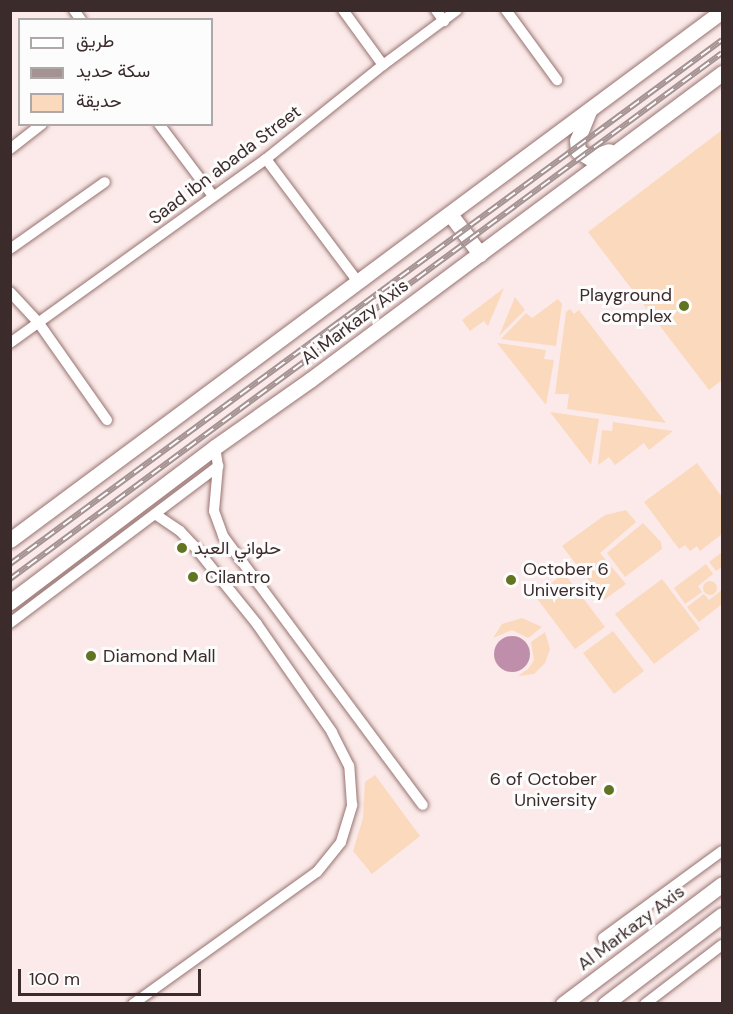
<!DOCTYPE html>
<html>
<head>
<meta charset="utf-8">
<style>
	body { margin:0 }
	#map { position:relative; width:733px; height:1014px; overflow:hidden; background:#fbeae9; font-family:"DM Sans",Vazirmatn,sans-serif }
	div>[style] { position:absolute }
	.green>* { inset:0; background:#fbd9bc }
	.round { border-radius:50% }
	.water>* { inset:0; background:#be8eaa }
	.roads { filter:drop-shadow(0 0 2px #977270) drop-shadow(0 0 2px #977270) }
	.minor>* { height:10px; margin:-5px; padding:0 5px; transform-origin:5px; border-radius:5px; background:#fff }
	.secondary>* { height:15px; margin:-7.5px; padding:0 7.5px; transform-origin:7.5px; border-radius:7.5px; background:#fff }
	.rail>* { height:6px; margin-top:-3px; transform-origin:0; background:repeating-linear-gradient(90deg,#fcfcfc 0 11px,#a49392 0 22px); box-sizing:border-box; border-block:2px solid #a49392 }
	.dots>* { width:16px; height:16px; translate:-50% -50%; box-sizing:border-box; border:3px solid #fcfcfc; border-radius:50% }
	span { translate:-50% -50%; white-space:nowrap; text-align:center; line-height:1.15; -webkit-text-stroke:6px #fcfcfc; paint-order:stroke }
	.street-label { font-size:18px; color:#3b2b2a }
	.poi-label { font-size:18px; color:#3b2b2a }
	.right { translate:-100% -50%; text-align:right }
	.left { translate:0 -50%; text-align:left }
	.frame { position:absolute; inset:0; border:12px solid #3b2b2a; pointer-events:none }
	.legend { position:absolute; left:18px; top:18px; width:195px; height:108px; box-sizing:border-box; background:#fcfcfc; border:2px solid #afa8a8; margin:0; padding:8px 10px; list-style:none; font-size:18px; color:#3b2b2a }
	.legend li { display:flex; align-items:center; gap:12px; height:30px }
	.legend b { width:30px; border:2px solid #afa8a8 }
	.scale { position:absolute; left:18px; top:969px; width:183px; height:27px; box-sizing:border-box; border:3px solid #3b2b2a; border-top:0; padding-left:8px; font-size:18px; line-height:21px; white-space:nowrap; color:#3b2b2a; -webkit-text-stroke:4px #fcfcfc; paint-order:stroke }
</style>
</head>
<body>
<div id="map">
	<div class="green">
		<div style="clip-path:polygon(722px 130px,722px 380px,709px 390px,588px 232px)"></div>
		<div style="clip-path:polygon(504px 288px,488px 326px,484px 321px,470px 331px,462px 320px)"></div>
		<div style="clip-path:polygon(515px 297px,525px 310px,499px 336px)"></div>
		<div style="clip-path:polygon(558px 299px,562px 304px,556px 346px,501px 339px,526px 313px,532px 318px)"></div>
		<div style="clip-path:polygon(570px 309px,574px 314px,579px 310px,666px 423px,567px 409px,569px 394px,555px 394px,566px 312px)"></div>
		<div style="clip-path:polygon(497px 343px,546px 350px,544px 359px,554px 360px,546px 405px)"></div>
		<div style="clip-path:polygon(550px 412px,599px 419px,591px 465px)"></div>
		<div style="clip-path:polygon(613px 422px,673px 431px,649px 450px,644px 443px,615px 465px,609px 457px,598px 465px,602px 430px,612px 431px)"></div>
		<div style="clip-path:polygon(697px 463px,722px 497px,722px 534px,700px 551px,697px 546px,690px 551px,685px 545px,679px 549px,644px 502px)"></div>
		<div style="clip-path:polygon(626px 510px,636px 522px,600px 553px,626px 584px,604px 600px,562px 546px,605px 515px)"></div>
		<div style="clip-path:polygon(643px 523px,661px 542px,662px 549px,625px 577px,607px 553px)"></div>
		<div style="clip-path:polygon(722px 552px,722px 567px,716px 571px,709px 562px)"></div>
		<div style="clip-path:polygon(706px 564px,713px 574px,698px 586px,702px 592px,685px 604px,674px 588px)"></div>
		<div style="clip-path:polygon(564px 573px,605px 627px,575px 649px,535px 596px)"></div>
		<div style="clip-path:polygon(662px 579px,700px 629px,654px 664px,615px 614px)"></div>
		<div class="round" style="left:703px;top:581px;width:14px;height:14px"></div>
		<div style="clip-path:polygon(722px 590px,722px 604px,699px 622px,687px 607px,704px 594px,709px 600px)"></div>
		<div style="clip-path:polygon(522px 618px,542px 627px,528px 638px,512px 630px,493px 638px,502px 624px)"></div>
		<div style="clip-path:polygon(613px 631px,644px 671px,614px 694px,583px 653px)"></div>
		<div style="clip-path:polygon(545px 632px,550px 649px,545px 663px,534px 674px,518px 676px,528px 669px,534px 660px,531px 642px)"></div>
		<div style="clip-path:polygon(375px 775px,420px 836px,372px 874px,353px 851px,363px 818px,365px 782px)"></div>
	</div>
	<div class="water">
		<div class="round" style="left:494px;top:636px;width:36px;height:36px"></div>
	</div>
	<div class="roads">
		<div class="minor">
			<div style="left:74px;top:10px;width:12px;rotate:55deg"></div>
			<div style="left:343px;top:10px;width:68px;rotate:54deg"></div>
			<div style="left:436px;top:10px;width:14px;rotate:54deg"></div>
			<div style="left:506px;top:10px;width:87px;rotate:53.9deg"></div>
			<div style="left:159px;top:124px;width:90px;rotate:53.1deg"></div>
			<div style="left:10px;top:149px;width:41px;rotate:-38deg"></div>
			<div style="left:266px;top:159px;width:154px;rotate:53.2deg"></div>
			<div style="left:10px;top:249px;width:116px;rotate:-35.2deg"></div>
			<div style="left:10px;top:292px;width:41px;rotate:47deg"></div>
			<div style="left:38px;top:322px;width:120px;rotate:54.9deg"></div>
			<div style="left:10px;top:343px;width:315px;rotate:-35.7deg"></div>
			<div style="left:266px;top:159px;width:150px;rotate:-38.8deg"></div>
			<div style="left:383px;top:65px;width:92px;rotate:-36.6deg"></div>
			<div style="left:215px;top:447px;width:19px;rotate:81deg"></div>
			<div style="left:218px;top:466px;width:45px;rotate:95.1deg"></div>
			<div style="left:214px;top:511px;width:27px;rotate:70deg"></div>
			<div style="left:223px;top:536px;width:335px;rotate:53.4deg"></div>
			<div style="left:10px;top:623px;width:261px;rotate:-37deg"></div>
			<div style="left:603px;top:938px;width:147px;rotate:-36.2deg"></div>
			<div style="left:133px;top:1004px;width:226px;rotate:-35.7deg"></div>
			<div style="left:317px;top:872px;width:38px;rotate:-51deg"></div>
			<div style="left:341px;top:842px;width:39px;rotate:-73deg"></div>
			<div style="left:352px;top:805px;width:39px;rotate:-94deg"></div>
			<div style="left:349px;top:766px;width:38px;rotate:-117deg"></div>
			<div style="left:332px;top:732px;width:131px;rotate:-124.8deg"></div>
			<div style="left:257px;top:624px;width:100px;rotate:-128.9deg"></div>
			<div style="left:194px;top:546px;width:21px;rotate:-133deg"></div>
			<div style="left:180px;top:531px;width:30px;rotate:-146deg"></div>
			<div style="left:645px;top:1004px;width:97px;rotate:-37.5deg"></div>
		</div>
		<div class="secondary">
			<div style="left:589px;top:111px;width:31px;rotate:112deg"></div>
			<div style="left:577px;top:140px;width:11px;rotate:85deg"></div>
			<div style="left:578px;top:151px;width:14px;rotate:30deg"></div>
			<div style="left:590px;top:158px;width:20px;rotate:-20deg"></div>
			<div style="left:450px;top:214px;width:50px;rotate:53.1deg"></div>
			<div style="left:10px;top:540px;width:887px;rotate:-36.61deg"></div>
			<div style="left:10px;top:602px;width:257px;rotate:-37.1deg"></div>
			<div style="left:215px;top:447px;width:116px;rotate:-35.2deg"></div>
			<div style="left:310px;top:380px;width:514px;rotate:-36.69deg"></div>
			<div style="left:563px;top:1004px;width:199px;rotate:-37deg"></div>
			<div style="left:605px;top:1004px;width:147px;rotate:-37.3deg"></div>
		</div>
	</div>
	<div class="rail">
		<div style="left:10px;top:564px;width:884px;rotate:-36.35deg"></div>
		<div style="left:10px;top:579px;width:885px;rotate:-36.46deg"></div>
	</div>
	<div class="dots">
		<div style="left:684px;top:306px;background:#627321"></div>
		<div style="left:182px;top:548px;background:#627321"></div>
		<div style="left:193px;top:577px;background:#627321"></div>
		<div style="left:511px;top:580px;background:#627321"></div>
		<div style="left:91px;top:656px;background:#627321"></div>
		<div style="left:609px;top:790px;background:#627321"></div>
	</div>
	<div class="street-label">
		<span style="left:225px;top:165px;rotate:-37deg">Saad ibn abada Street</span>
		<span style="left:355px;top:322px;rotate:-37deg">Al Markazy Axis</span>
		<span style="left:631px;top:928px;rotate:-37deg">Al Markazy Axis</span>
	</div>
	<div class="poi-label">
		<span class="right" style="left:672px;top:306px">Playground<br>complex</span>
		<span class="left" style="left:194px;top:548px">حلواني العبد</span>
		<span class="left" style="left:523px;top:580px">October 6<br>University</span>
		<span class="left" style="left:205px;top:577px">Cilantro</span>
		<span class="left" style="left:103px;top:656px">Diamond Mall</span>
		<span class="right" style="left:597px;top:790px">6 of October<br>University</span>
	</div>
	<div class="frame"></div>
	<ul class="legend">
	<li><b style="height:8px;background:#fff"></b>طريق</li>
	<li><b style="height:8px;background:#a49392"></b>سكة حديد</li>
	<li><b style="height:16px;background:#fbd9bc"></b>حديقة</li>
	</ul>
	<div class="scale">100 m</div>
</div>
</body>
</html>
